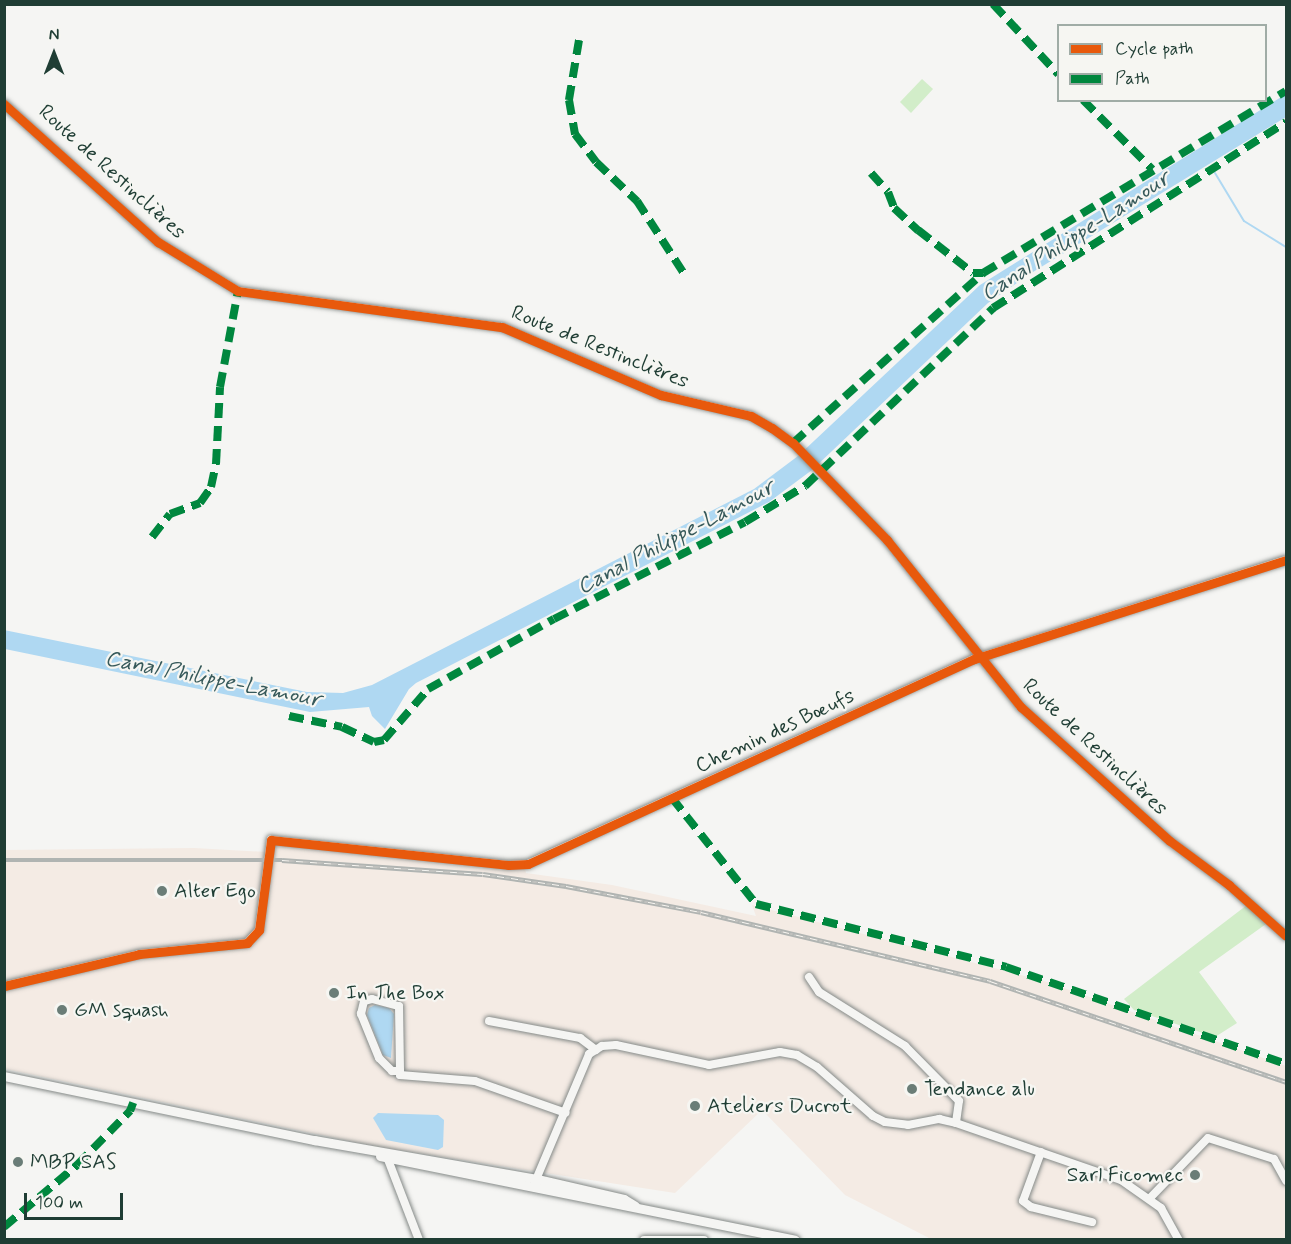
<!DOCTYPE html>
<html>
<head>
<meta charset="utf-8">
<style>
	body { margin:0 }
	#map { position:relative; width:1291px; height:1244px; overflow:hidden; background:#f5f5f3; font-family:Mynerve,sans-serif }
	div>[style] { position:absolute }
	.built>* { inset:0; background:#f4ebe4 }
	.green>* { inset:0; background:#d2edc9 }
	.water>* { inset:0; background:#afd8f2 }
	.stream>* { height:2px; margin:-1px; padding:0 1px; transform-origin:1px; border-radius:1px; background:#afd8f2 }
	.roads { filter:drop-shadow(0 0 2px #858a88) drop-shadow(0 0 2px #858a88) }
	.minor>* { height:8px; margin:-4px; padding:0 4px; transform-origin:4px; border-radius:4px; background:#f5f5f3 }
	.major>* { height:9px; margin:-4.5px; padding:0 4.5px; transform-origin:4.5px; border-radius:4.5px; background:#f5f5f3 }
	.rail>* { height:4.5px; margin-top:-2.25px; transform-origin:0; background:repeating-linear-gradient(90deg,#f6f6f2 0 7px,#b0b4b2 0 14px); box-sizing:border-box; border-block:2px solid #b0b4b2 }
	.quiet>* { height:8px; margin-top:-4px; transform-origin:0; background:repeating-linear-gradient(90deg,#00873e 0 15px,transparent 0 23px) }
	.cycleway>* { height:9px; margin:-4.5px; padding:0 4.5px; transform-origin:4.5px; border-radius:4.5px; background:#e8590c }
	.dots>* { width:16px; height:16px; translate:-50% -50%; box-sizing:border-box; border:3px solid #f6f6f2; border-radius:50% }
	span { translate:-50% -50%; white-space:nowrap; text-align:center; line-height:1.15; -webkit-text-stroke:4.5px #f6f6f2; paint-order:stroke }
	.street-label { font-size:21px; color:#1f3d34 }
	.poi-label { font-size:21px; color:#1f3d34 }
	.left { translate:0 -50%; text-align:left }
	.right { translate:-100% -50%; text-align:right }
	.water-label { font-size:22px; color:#36595a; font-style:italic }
	.frame { position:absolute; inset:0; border:6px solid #1f3d34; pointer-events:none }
	.legend { position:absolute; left:1057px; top:24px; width:210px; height:78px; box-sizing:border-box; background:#f6f6f2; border:2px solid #a0aca6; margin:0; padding:8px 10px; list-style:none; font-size:18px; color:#1f3d34 }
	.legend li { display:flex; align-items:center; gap:12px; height:30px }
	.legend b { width:30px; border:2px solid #a0aca6 }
	.north { position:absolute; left:24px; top:24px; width:60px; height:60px; -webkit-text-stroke:4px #f6f6f2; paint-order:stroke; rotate:0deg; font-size:16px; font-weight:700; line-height:24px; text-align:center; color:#1f3d34 }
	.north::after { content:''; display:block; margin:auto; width:21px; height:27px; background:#1f3d34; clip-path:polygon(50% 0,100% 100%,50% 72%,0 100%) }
	.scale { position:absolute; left:24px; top:1193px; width:99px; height:27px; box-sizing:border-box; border:3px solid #1f3d34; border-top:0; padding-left:8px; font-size:18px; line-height:21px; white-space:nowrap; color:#1f3d34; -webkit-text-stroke:4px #f6f6f2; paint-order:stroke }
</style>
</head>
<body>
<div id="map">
	<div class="built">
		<div style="clip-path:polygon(284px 844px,525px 868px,526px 873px,612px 885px,756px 916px,752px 905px,1044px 981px,1286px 1066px,1286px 1239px,931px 1239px,845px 1195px,762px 1110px,675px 1193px,378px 1147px,5px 1069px,4px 850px,194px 848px,267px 852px,274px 845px)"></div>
	</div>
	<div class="green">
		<div style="clip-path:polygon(922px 79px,933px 89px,911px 113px,900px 102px)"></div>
		<div style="clip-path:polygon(1247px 905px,1266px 924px,1199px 972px,1237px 1023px,1215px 1037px,1134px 1010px,1124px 999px)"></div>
	</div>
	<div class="water">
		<div style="clip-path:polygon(1286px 94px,1286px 117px,1033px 272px,988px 303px,812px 470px,769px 502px,416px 683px,409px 689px,385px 729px,372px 716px,369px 707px,310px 712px,5px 649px,4px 630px,307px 692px,343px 693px,372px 685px,754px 489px,798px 456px,980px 285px)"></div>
		<div style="clip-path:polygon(375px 1005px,389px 1008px,394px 1014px,391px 1058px,383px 1055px,367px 1015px,369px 1008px)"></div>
		<div style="clip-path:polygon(378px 1113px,438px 1115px,444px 1120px,443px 1147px,438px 1150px,386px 1140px,373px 1118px)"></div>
	</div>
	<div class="stream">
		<div style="left:1215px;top:173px;width:56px;rotate:58.9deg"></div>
		<div style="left:1244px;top:221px;width:49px;rotate:31.8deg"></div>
	</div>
	<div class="roads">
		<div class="minor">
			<div style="left:4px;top:104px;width:207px;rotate:41.9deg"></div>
			<div style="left:158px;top:242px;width:94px;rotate:31.5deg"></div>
			<div style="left:238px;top:291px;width:266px;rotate:7.8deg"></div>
			<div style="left:502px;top:327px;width:173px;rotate:23.2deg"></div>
			<div style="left:661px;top:395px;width:92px;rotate:13.1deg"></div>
			<div style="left:751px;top:416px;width:24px;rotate:30deg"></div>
			<div style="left:772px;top:428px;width:26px;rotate:36deg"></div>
			<div style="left:793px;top:443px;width:135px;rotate:45.9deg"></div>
			<div style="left:887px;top:540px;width:214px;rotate:51.3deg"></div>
			<div style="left:1021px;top:707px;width:200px;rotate:42deg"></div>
			<div style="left:1170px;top:841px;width:74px;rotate:36.7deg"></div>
			<div style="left:1229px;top:885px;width:76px;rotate:41.8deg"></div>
			<div style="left:809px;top:977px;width:18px;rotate:56deg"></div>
			<div style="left:819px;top:992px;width:102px;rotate:32.1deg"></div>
			<div style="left:905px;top:1046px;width:77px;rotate:45.5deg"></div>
			<div style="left:959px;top:1101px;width:22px;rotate:98deg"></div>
			<div style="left:4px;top:986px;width:139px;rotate:-13.3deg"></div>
			<div style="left:139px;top:954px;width:109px;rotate:-5.8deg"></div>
			<div style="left:247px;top:943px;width:18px;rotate:-47deg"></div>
			<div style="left:259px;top:930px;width:91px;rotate:-82.4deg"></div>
			<div style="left:271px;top:840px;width:238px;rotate:6deg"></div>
			<div style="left:508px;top:865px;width:20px;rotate:-3deg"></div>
			<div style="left:528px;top:864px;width:491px;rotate:-24.7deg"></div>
			<div style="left:974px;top:659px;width:327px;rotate:-17.6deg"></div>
			<div style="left:489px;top:1021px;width:93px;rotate:10.6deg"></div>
			<div style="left:580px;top:1038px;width:20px;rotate:37deg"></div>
			<div style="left:400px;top:1071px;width:8px;rotate:180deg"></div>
			<div style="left:392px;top:1071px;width:18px;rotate:-135deg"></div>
			<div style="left:379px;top:1058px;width:48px;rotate:-112.2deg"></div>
			<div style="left:361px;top:1014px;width:13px;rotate:-77deg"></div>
			<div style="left:364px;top:1001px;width:8px;rotate:-14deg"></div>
			<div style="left:372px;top:999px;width:28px;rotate:15deg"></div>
			<div style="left:399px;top:1006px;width:65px;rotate:89.1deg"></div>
			<div style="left:400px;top:1071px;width:4px;rotate:90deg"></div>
			<div style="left:400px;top:1075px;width:75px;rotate:4.6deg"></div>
			<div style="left:475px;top:1081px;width:96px;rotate:19.4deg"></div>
			<div style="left:1041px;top:1152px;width:52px;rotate:110.2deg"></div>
			<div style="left:1023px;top:1201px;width:10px;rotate:37deg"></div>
			<div style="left:1031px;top:1207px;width:63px;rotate:13.8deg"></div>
			<div style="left:387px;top:1157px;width:89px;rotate:68.9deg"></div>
			<div style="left:535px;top:1182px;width:139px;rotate:-67.1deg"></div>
			<div style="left:589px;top:1054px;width:15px;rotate:-32deg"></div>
			<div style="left:602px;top:1046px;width:14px;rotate:-4deg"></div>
			<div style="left:616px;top:1045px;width:95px;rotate:12.1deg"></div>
			<div style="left:709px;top:1065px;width:72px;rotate:-10.4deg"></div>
			<div style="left:780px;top:1052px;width:17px;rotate:10deg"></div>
			<div style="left:797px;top:1055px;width:23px;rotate:31deg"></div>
			<div style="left:817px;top:1067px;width:74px;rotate:41.2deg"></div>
			<div style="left:873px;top:1116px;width:13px;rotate:27deg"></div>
			<div style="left:885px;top:1122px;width:23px;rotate:7deg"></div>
			<div style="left:908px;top:1125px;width:32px;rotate:-11deg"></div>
			<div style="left:939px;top:1119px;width:17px;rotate:13deg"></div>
			<div style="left:956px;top:1123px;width:175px;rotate:19.1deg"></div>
			<div style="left:1121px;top:1180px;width:49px;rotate:35deg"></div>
			<div style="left:1161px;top:1208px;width:37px;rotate:61deg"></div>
			<div style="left:1150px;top:1198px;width:83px;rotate:-46deg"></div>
			<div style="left:1208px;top:1138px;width:69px;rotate:17.7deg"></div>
			<div style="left:1274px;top:1159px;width:25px;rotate:61deg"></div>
			<div style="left:644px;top:1240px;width:60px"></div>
		</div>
		<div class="major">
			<div style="left:4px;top:1076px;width:317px;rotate:11.7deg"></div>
			<div style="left:314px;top:1140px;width:226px;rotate:9.9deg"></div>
			<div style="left:537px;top:1179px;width:89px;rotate:12.9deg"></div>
			<div style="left:624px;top:1199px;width:13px;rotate:32deg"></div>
			<div style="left:380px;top:1156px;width:423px;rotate:11.4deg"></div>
		</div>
	</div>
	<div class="rail">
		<div style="left:4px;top:860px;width:278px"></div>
		<div style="left:282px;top:860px;width:201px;rotate:4deg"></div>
		<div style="left:483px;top:874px;width:84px;rotate:8.2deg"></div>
		<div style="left:566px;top:886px;width:137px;rotate:10.9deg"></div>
		<div style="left:701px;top:912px;width:297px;rotate:13.4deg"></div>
		<div style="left:990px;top:981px;width:313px;rotate:18.8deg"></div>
	</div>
	<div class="quiet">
		<div style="left:993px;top:4px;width:96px;rotate:47.1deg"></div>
		<div style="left:579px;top:40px;width:61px;rotate:99.5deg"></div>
		<div style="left:569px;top:100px;width:35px;rotate:80deg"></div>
		<div style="left:575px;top:134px;width:35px;rotate:53deg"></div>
		<div style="left:596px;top:162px;width:57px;rotate:43.6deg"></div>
		<div style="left:637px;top:201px;width:85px;rotate:57.1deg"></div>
		<div style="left:1083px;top:100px;width:98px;rotate:45deg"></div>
		<div style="left:871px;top:173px;width:25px;rotate:48deg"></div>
		<div style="left:888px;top:192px;width:17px;rotate:69deg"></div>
		<div style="left:894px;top:208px;width:33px;rotate:43deg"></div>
		<div style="left:918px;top:230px;width:70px;rotate:38deg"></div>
		<div style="left:973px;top:273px;width:10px"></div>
		<div style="left:793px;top:443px;width:255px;rotate:-41.8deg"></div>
		<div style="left:983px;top:273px;width:353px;rotate:-31deg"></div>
		<div style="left:152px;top:537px;width:29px;rotate:-52deg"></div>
		<div style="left:170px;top:514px;width:32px;rotate:-20deg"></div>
		<div style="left:200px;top:503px;width:19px;rotate:-55deg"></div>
		<div style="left:211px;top:487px;width:24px;rotate:-78deg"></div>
		<div style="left:216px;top:464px;width:77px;rotate:-87deg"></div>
		<div style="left:220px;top:387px;width:98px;rotate:-79.4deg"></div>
		<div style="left:289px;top:716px;width:54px;rotate:11.7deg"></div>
		<div style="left:342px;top:727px;width:35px;rotate:25deg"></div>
		<div style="left:374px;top:742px;width:10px;rotate:-11deg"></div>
		<div style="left:384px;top:740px;width:67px;rotate:-49.2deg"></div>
		<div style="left:428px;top:689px;width:144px;rotate:-29.1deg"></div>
		<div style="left:554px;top:619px;width:214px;rotate:-26.9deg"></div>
		<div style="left:745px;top:522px;width:70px;rotate:-31deg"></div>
		<div style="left:805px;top:486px;width:259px;rotate:-43.4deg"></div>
		<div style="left:993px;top:308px;width:347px;rotate:-32.4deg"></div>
		<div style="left:672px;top:798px;width:135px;rotate:51.6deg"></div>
		<div style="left:756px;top:904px;width:258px;rotate:14.1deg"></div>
		<div style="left:1006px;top:967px;width:296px;rotate:19.1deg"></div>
		<div style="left:4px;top:1227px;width:96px;rotate:-40.3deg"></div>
		<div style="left:77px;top:1165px;width:76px;rotate:-45.5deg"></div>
		<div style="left:130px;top:1111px;width:9px;rotate:-69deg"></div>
	</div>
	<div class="cycleway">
		<div style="left:4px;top:104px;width:207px;rotate:41.9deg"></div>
		<div style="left:158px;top:242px;width:94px;rotate:31.5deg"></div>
		<div style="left:238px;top:291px;width:266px;rotate:7.8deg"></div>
		<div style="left:502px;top:327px;width:173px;rotate:23.2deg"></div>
		<div style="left:661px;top:395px;width:92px;rotate:13.1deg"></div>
		<div style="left:751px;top:416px;width:24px;rotate:30deg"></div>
		<div style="left:772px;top:428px;width:26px;rotate:36deg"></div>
		<div style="left:793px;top:443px;width:135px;rotate:45.9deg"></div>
		<div style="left:887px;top:540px;width:214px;rotate:51.3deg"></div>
		<div style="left:1021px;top:707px;width:200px;rotate:42deg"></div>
		<div style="left:1170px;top:841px;width:74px;rotate:36.7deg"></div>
		<div style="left:1229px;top:885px;width:76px;rotate:41.8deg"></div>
		<div style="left:4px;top:986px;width:139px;rotate:-13.3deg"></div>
		<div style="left:139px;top:954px;width:109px;rotate:-5.8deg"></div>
		<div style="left:247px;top:943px;width:18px;rotate:-47deg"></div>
		<div style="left:259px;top:930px;width:91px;rotate:-82.4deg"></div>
		<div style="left:271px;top:840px;width:238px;rotate:6deg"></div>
		<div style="left:508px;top:865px;width:20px;rotate:-3deg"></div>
		<div style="left:528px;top:864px;width:491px;rotate:-24.7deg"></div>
		<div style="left:974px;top:659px;width:327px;rotate:-17.6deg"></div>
	</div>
	<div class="dots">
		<div style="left:162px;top:891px;background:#6a7d77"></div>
		<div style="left:334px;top:993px;background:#6a7d77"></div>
		<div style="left:62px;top:1010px;background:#6a7d77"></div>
		<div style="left:912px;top:1089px;background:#6a7d77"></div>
		<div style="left:695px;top:1106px;background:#6a7d77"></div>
		<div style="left:18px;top:1162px;background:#6a7d77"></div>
		<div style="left:1195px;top:1175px;background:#6a7d77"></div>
	</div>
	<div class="street-label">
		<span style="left:112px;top:172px;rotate:42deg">Route de Restinclières</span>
		<span style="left:600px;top:347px;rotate:22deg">Route de Restinclières</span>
		<span style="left:775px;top:731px;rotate:-25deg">Chemin des Bœufs</span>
		<span style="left:1095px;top:747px;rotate:43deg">Route de Restinclières</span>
	</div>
	<div class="poi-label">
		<span class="left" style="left:174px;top:891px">Alter Ego</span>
		<span class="left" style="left:346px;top:993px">In The Box</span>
		<span class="left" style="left:74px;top:1010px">GM squash</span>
		<span class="left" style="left:924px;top:1089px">Tendance alu</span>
		<span class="left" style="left:707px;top:1106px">Ateliers Ducrot</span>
		<span class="left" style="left:30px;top:1162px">MBP SAS</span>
		<span class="right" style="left:1183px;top:1175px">Sarl Ficomec</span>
	</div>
	<div class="water-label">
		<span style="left:1076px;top:237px;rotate:-33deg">Canal Philippe-Lamour</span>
		<span style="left:676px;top:538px;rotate:-28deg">Canal Philippe-Lamour</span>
		<span style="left:213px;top:680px;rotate:11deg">Canal Philippe-Lamour</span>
	</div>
	<div class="frame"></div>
	<ul class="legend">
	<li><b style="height:8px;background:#e8590c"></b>Cycle path</li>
	<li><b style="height:8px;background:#00873e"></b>Path</li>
	</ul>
	<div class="north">N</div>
	<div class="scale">100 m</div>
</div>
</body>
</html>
